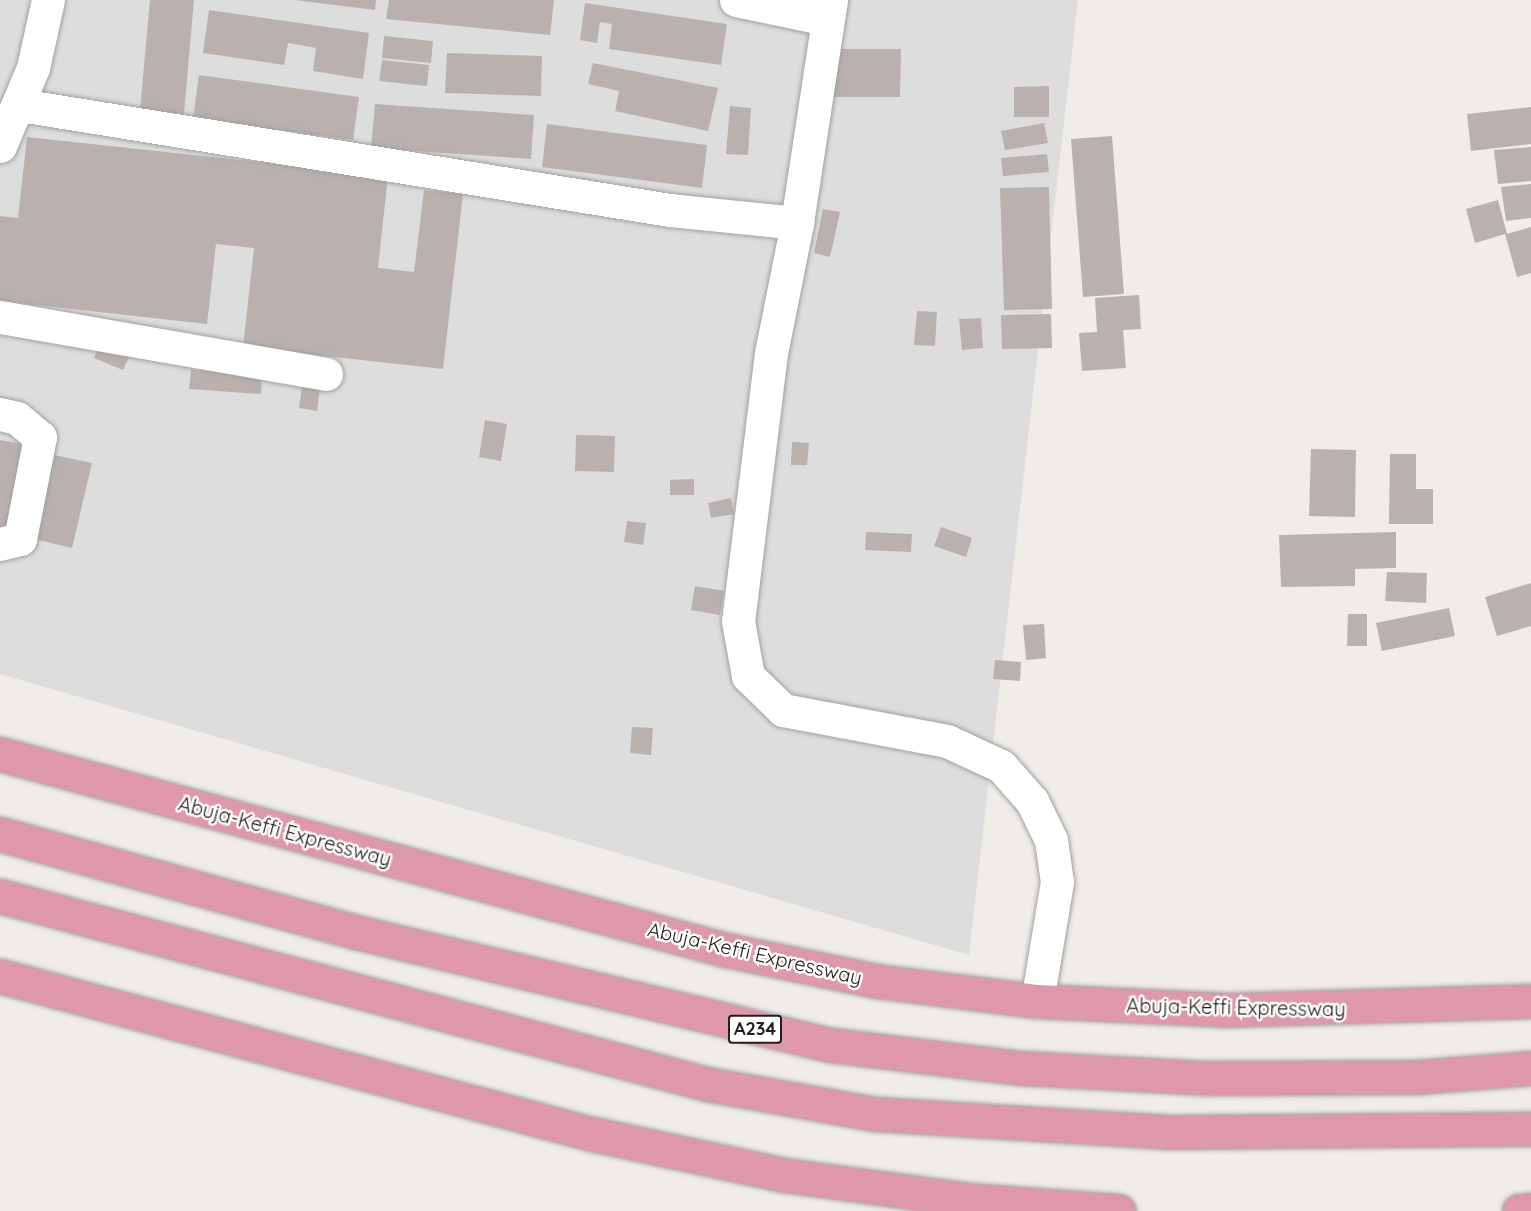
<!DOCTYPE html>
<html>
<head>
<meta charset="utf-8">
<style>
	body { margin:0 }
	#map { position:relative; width:1531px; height:1211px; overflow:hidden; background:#f0ece8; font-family:Quicksand,sans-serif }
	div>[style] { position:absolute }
	.residential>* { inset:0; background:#dedddd }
	.building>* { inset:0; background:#b9b1ad }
	.roads { filter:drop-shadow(0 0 2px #a1a1a1) drop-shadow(0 0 2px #a1a1a1) }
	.minor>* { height:33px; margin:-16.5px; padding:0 16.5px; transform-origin:16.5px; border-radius:16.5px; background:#fff }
	.highway>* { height:33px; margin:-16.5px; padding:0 16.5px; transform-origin:16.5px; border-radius:16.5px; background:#df97aa }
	span { translate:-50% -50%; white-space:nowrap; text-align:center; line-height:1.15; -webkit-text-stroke:5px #fff; paint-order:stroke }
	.shield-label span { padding:2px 4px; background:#fff; border:2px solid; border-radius:4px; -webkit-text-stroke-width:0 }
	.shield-label { font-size:18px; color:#202020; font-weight:700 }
	.street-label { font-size:20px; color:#202020 }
</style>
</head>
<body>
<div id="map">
	<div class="residential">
		<div style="clip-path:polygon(0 0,1078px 0,969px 955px,0 674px)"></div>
	</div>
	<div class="building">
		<div style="clip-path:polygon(150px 0,194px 0,184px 114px,140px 110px)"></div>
		<div style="clip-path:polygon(294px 0,376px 0,375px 10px)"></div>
		<div style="clip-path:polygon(389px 0,554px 0,550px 35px,386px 19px)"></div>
		<div style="clip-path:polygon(585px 3px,727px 24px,721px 65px,609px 49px,612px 24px,600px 22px,597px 43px,580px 40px)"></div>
		<div style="clip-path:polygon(209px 10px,369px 33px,363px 79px,313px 71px,316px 48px,288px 43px,284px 65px,203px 53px)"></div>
		<div style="clip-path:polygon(384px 36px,433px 41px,431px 63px,382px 58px)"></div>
		<div style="clip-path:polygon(833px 49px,901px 49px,900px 97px,832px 97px)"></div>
		<div style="clip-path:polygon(447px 53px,542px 56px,541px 96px,445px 93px)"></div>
		<div style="clip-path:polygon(382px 60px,429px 65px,427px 86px,379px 81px)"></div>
		<div style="clip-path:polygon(593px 63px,718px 88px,708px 131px,615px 111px,619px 91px,588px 84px)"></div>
		<div style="clip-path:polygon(199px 75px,359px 97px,353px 140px,193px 119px)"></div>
		<div style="clip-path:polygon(1049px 86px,1049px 117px,1014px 117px,1014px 87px)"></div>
		<div style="clip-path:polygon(375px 104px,534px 115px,531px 159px,371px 148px)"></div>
		<div style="clip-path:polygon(730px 106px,751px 108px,748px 155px,726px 154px)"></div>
		<div style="clip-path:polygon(1531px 107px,1531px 144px,1471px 151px,1467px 114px)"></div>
		<div style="clip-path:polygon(1044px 123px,1048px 143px,1005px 150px,1001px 131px)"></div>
		<div style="clip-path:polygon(547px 124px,707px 145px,702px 188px,542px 167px)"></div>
		<div style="clip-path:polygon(1112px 136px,1124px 294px,1083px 297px,1071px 139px)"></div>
		<div style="clip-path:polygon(27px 137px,388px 176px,378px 268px,414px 272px,424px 190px,463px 194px,443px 369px,243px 347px,254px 248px,216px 244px,207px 324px,0 301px,0 216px,18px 218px)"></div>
		<div style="clip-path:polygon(1531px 147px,1531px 181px,1498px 184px,1494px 150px)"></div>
		<div style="clip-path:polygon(1047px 154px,1049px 172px,1003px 176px,1001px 158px)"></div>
		<div style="clip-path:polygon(1531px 184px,1531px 218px,1506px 221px,1501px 187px)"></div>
		<div style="clip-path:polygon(1049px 187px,1052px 309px,1004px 310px,1000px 188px)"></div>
		<div style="clip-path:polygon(1498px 200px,1507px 234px,1531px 227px,1531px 273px,1517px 277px,1505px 234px,1475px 243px,1466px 209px)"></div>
		<div style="clip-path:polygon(823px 209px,840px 212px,830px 257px,814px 253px)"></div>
		<div style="clip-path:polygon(1139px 295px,1141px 329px,1123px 330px,1126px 368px,1082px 371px,1079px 333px,1097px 332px,1095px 298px)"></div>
		<div style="clip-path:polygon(917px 311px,937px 312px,935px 346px,914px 345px)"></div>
		<div style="clip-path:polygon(1051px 314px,1052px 348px,1002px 349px,1001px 315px)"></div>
		<div style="clip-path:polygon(981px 318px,983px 348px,962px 350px,959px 319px)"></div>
		<div style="clip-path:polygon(101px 340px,131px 353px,123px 370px,94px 358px)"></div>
		<div style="clip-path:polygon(191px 370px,262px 375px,261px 394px,189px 389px)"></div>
		<div style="clip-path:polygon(302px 386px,320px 389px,317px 411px,299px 408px)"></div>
		<div style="clip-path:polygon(485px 420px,507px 424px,501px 461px,479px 457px)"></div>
		<div style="clip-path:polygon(576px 435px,615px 436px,614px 472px,575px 471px)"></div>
		<div style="clip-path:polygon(0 440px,22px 444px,6px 531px,0 530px)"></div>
		<div style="clip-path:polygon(792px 442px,809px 443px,807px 465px,791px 465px)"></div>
		<div style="clip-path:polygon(1311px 449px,1356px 450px,1355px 517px,1309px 516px)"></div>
		<div style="clip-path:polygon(1390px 454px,1416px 454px,1416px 489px,1433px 489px,1433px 524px,1389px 524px)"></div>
		<div style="clip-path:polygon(54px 455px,92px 463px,72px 548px,34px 539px)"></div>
		<div style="clip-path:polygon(694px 479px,694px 495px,670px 495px,670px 480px)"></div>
		<div style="clip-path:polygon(731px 498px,734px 514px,711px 518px,708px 503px)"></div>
		<div style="clip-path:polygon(627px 521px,646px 523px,643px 545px,624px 542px)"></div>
		<div style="clip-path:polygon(941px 527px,972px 538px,966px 557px,934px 546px)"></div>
		<div style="clip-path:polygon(866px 532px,912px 534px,911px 552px,865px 550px)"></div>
		<div style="clip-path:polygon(1396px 532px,1396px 568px,1355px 569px,1355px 586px,1281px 587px,1279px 535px)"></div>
		<div style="clip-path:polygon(1387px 572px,1427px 573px,1426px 603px,1385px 601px)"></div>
		<div style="clip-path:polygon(1531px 583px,1531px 626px,1497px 636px,1485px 597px)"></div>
		<div style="clip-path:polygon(695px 586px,724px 591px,720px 615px,691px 610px)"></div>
		<div style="clip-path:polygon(1449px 608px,1455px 636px,1382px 651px,1376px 623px)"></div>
		<div style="clip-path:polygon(1348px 614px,1367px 614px,1367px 646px,1347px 646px)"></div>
		<div style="clip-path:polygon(1044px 624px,1046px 658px,1026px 660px,1023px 625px)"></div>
		<div style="clip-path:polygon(995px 660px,1021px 662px,1020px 681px,993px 679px)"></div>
		<div style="clip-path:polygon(632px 727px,653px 728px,651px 755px,630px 753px)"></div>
	</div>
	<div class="roads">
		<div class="minor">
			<div style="left:736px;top:0;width:92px;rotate:11.9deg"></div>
			<div style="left:831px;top:0;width:226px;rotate:98.7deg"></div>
			<div style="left:797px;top:223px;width:133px;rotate:101.3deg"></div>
			<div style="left:771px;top:353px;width:270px;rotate:97deg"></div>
			<div style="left:738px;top:621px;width:56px;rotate:79.7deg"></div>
			<div style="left:748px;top:676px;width:49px;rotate:44.2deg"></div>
			<div style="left:783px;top:710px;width:167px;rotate:10.7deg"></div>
			<div style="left:947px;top:741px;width:60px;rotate:24.8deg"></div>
			<div style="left:1001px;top:766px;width:47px;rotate:48.5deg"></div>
			<div style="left:1032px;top:801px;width:43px;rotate:64deg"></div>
			<div style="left:1051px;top:840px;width:42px;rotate:81.9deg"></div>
			<div style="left:1057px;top:882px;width:121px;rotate:99.5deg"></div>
			<div style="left:20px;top:105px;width:658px;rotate:9.18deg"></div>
			<div style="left:670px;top:210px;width:128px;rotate:5.8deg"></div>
			<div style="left:0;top:146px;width:85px;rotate:-67.1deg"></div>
			<div style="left:33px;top:68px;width:70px;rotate:-77.6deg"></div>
			<div style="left:0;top:317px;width:331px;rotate:9.9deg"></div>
			<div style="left:0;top:414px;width:17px;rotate:13deg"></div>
			<div style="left:17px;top:418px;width:30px;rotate:40deg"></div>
			<div style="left:40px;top:437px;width:104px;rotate:101.1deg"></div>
			<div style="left:20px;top:539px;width:21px;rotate:166deg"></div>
		</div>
		<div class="highway">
			<div style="left:0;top:754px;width:748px;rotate:15.11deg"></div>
			<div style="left:722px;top:949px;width:157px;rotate:11.7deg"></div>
			<div style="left:876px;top:981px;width:162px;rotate:7.1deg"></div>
			<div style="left:1037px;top:1001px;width:188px;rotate:2.7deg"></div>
			<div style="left:1225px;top:1010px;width:306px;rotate:-1.7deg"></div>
			<div style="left:0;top:834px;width:369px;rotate:15.4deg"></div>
			<div style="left:356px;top:932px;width:488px;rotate:13.4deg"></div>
			<div style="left:831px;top:1045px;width:192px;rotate:6.9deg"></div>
			<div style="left:1022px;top:1068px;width:187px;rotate:3.1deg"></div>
			<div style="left:1209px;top:1078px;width:208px;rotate:-0.3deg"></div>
			<div style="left:1417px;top:1077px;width:114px;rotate:-4.5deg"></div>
			<div style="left:0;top:896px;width:732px;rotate:14.89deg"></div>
			<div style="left:707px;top:1084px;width:172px;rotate:10.1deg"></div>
			<div style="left:876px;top:1114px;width:294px;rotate:3.5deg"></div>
			<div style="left:1169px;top:1132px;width:362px;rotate:-0.5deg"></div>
			<div style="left:0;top:976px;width:609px;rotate:14.95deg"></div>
			<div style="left:588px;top:1133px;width:200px;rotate:12.1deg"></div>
			<div style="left:784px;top:1175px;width:186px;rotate:7.7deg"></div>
			<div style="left:968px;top:1200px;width:151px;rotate:4.2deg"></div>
			<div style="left:1519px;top:1211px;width:12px;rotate:-5deg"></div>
		</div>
	</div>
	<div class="shield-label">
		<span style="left:755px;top:1029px">A234</span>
	</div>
	<div class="street-label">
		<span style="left:285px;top:831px;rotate:15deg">Abuja-Keffi Expressway</span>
		<span style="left:755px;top:953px;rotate:13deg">Abuja-Keffi Expressway</span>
		<span style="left:1236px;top:1007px;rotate:1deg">Abuja-Keffi Expressway</span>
	</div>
</div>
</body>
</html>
